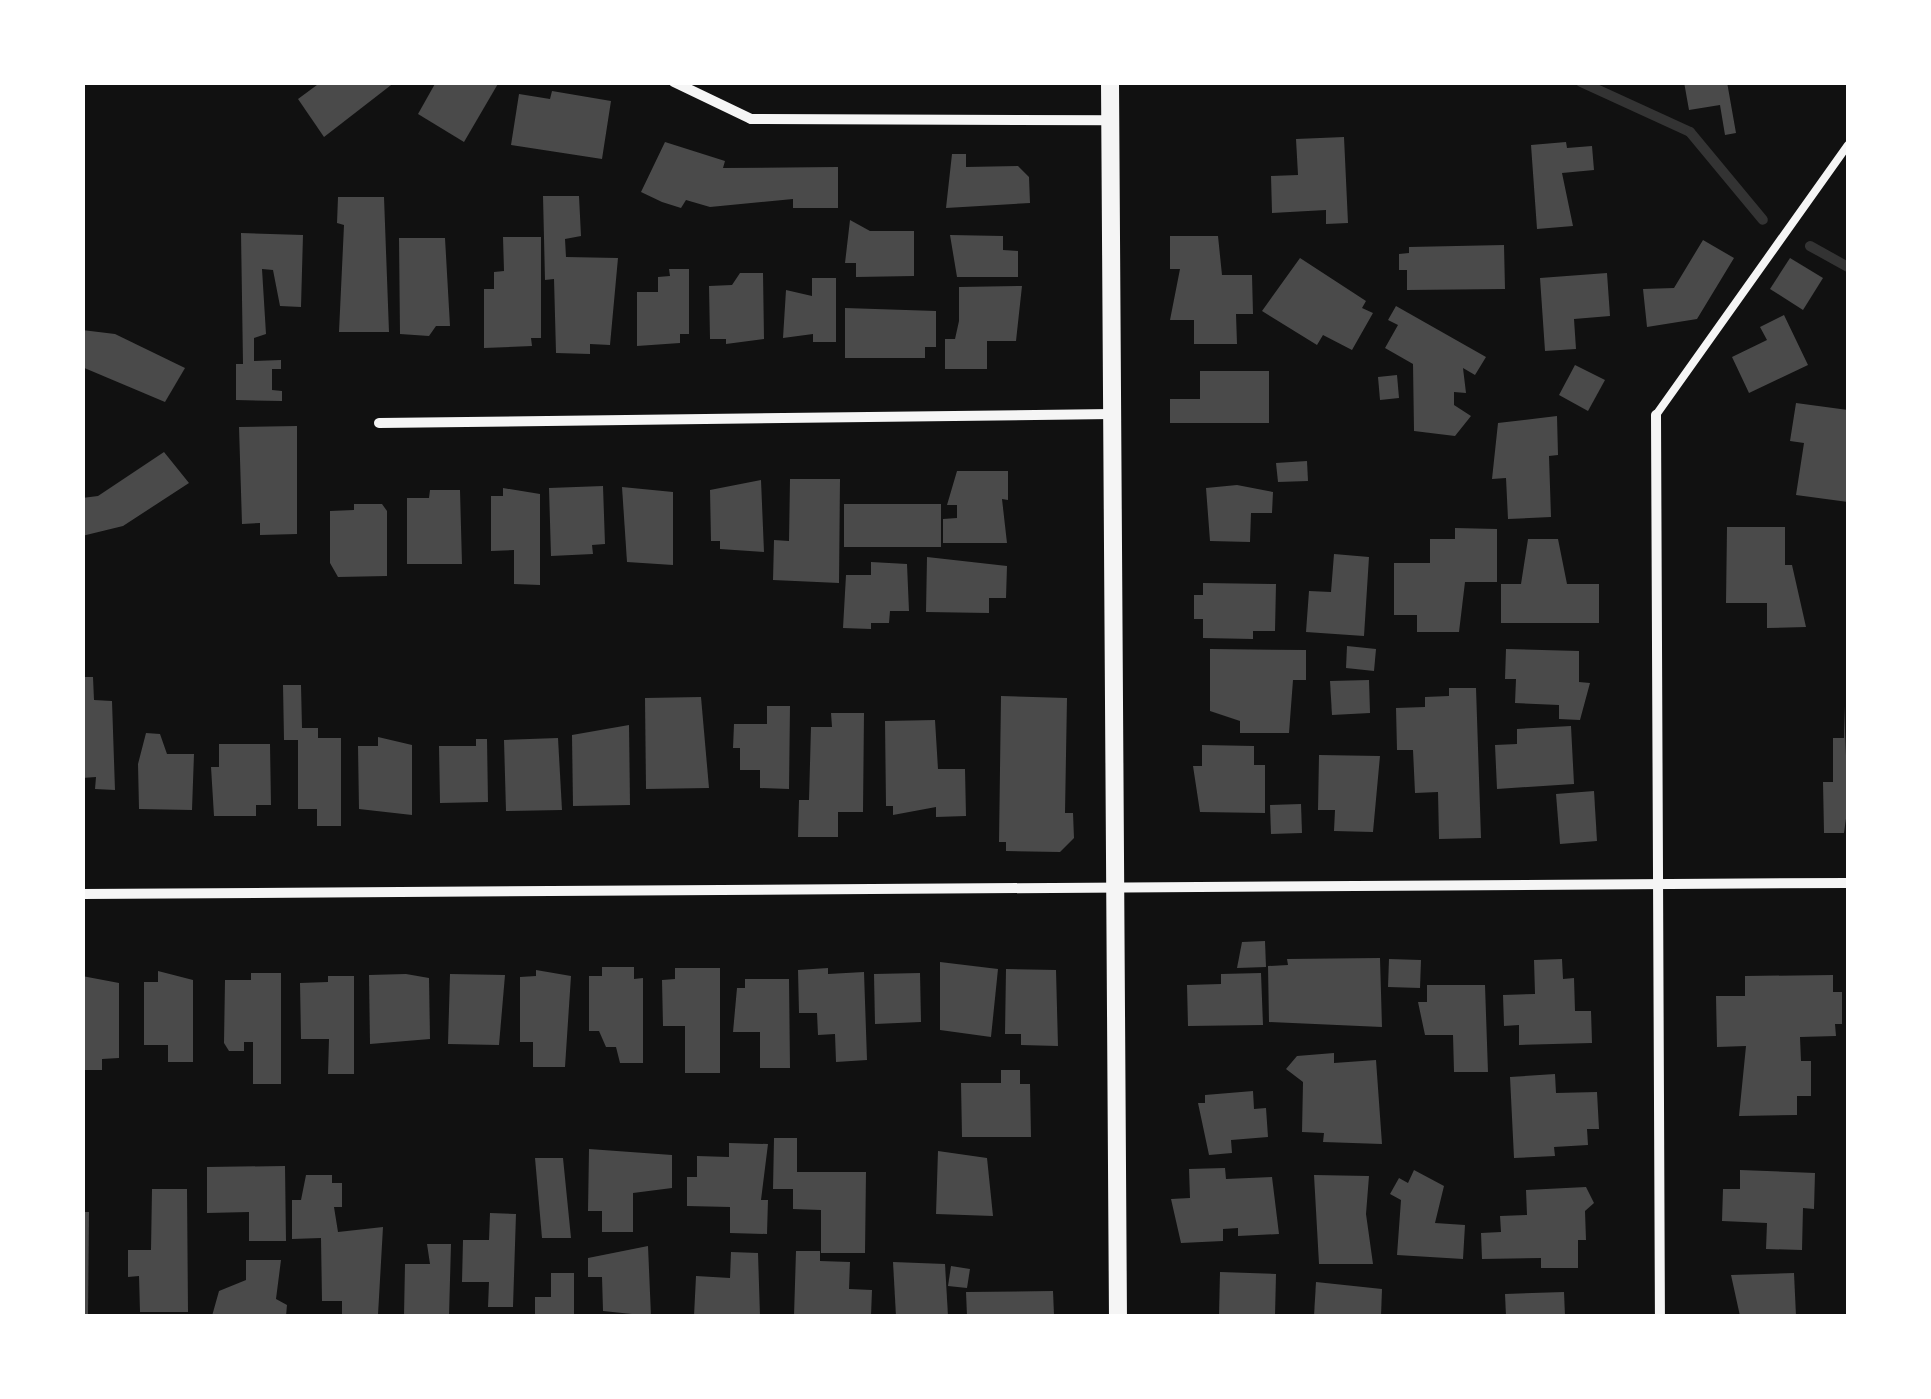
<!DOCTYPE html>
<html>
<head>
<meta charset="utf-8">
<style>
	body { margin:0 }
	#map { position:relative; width:1931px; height:1399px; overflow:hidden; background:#111; font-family:"Asap Condensed",sans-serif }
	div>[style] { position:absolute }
	.stream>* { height:10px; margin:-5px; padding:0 5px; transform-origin:5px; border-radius:5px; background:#333 }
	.building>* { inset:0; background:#4a4a4a }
	.service>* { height:8px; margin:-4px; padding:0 4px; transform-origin:4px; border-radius:4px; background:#f5f5f5 }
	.minor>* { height:10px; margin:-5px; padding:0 5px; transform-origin:5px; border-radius:5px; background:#f5f5f5 }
	.tertiary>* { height:18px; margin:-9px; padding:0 9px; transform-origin:9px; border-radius:9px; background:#f5f5f5 }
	span { translate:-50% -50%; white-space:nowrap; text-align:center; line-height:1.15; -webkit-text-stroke:8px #fff; paint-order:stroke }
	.frame { position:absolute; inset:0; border:85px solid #fff; pointer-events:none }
</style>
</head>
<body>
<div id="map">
	<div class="stream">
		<div style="left:1581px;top:82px;width:120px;rotate:24.6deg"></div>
		<div style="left:1690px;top:132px;width:114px;rotate:50.3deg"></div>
		<div style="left:1810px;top:246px;width:43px;rotate:28.9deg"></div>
	</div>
	<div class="building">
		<div style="clip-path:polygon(321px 82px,395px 82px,324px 137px,298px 99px)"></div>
		<div style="clip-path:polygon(436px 82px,499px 82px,464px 142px,418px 114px)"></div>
		<div style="clip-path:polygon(1684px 82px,1727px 82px,1736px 133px,1725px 135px,1720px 105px,1689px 110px)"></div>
		<div style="clip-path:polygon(552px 91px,611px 101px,602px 159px,511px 145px,519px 94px,550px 99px)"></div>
		<div style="clip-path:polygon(1344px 137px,1348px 223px,1326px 224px,1326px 210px,1272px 213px,1271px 176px,1298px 175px,1296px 139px)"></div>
		<div style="clip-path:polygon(665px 142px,725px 161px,723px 168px,838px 167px,838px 208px,793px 208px,793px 199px,710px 207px,686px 200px,681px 208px,662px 202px,641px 192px)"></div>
		<div style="clip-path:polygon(1566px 142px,1567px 148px,1592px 146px,1594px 170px,1562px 173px,1573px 226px,1537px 229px,1531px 145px)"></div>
		<div style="clip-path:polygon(952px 154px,966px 154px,966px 167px,1018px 166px,1029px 177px,1030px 203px,946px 208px)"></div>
		<div style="clip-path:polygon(543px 196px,579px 196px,581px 236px,565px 239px,566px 257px,618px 258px,610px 345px,590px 344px,590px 354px,556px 353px,554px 279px,545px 280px)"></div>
		<div style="clip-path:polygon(338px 197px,384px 197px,389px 332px,339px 332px,344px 225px,337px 223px)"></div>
		<div style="clip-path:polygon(850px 220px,870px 231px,914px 231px,914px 276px,856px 277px,856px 263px,845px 263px)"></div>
		<div style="clip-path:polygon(241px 233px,303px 235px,301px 307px,280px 306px,273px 270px,262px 269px,266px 334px,254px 338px,254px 361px,281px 360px,281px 369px,272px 369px,272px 390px,282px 391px,282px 401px,236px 400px,236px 364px,243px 364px)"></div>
		<div style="clip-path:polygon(950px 235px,1003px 236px,1003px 250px,1018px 251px,1018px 277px,957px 277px)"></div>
		<div style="clip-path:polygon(1170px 236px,1218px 236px,1222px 275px,1252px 275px,1253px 314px,1236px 314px,1237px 344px,1194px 344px,1194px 320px,1170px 320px,1180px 269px,1170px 269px)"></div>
		<div style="clip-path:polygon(503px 237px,541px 237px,541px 338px,531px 338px,532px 346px,484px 348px,484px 289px,494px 289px,494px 272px,504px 271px)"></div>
		<div style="clip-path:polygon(399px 238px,445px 238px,450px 326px,436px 326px,429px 336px,400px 334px)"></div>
		<div style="clip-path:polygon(1703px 240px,1734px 258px,1697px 319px,1647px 327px,1643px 289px,1674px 288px)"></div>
		<div style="clip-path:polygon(1504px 245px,1505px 289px,1407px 290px,1407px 270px,1399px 270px,1399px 254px,1409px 253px,1409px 247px)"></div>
		<div style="clip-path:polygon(1300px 258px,1366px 301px,1362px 308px,1373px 313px,1352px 350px,1323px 335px,1317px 345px,1262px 311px)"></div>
		<div style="clip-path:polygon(1790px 258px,1823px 278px,1803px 310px,1770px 289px)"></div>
		<div style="clip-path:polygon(669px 269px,689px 269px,689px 334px,680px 334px,680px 343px,637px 346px,637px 292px,658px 292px,658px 277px,670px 276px)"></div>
		<div style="clip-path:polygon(740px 273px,763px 273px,764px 339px,726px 344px,726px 339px,710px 339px,709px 286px,732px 285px)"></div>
		<div style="clip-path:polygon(1607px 273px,1610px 316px,1574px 319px,1576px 349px,1545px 351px,1540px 278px)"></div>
		<div style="clip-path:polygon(812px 278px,836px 278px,836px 342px,813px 342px,813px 334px,783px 338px,786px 290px,812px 296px)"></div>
		<div style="clip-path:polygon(1022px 286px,1016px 341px,987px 341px,987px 369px,945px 369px,945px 339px,955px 339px,959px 321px,959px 287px)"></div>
		<div style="clip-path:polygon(1396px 306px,1486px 357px,1475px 375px,1463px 368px,1466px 393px,1454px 392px,1454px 405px,1471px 416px,1455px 436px,1414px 431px,1413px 364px,1385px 348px,1398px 325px,1388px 320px)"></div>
		<div style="clip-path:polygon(845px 308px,936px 311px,936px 347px,925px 347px,925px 358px,845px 358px)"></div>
		<div style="clip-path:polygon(1784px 315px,1808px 365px,1749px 393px,1732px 357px,1767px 340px,1760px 327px)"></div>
		<div style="clip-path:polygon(82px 330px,115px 334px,185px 368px,165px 402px,82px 367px)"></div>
		<div style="clip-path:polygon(1575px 365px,1605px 380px,1588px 411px,1559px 395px)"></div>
		<div style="clip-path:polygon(1200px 371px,1269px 371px,1269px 423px,1170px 423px,1170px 399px,1200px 399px)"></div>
		<div style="clip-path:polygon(1397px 375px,1399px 398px,1380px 400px,1378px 377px)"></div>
		<div style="clip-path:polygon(1796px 403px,1848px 410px,1848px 502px,1796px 495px,1804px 443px,1790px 441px)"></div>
		<div style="clip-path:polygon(1557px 416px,1558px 455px,1549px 456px,1551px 517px,1508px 519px,1506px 478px,1492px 479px,1498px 423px)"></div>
		<div style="clip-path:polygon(297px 426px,297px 534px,260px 535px,260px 523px,242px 524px,239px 427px)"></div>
		<div style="clip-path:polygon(164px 452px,189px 483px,123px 526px,82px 536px,82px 498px,98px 496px)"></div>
		<div style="clip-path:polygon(1307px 461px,1308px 481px,1278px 482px,1276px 463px)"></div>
		<div style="clip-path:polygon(957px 471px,1008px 471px,1008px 500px,1002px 499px,1007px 543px,943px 543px,943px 519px,957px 518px,957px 505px,947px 505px)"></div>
		<div style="clip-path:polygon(790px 479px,840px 479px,839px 583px,773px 580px,774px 540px,789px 541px)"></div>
		<div style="clip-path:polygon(761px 480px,764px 552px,720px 549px,720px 541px,711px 541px,710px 490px)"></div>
		<div style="clip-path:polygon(1237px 485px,1273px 492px,1272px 513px,1251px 513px,1250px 542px,1210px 541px,1206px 488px)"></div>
		<div style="clip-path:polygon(603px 486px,605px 544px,592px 545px,593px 554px,551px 556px,549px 488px)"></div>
		<div style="clip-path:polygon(622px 487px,673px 492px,673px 565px,627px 562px)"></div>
		<div style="clip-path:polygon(503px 488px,540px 494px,540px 585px,514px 584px,514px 550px,491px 551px,491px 496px,503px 496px)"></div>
		<div style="clip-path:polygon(430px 490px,460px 490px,462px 564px,407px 564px,407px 498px,429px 498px)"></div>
		<div style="clip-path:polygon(354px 504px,382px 504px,387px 511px,387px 576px,338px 577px,330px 563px,330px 511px,354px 510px)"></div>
		<div style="clip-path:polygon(844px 504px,941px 504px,941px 547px,844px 547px)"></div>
		<div style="clip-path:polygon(1727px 527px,1785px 527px,1785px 565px,1792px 565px,1806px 627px,1767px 628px,1767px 603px,1726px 603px)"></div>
		<div style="clip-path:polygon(1455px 528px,1497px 529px,1497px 582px,1465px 582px,1459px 632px,1417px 632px,1417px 615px,1394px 615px,1394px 563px,1430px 563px,1430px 539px,1455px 539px)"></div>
		<div style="clip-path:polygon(1528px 539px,1558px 539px,1567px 584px,1599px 584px,1599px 623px,1501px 623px,1501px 584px,1521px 584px)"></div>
		<div style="clip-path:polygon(1334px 554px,1369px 557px,1364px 636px,1306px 632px,1309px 591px,1331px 592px)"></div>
		<div style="clip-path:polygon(927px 557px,1007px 566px,1006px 598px,989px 598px,989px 613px,926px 612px)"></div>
		<div style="clip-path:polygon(871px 562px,907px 564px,909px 611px,890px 611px,889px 623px,871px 623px,871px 629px,843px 628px,846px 575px,871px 575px)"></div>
		<div style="clip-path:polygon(1203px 583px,1276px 584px,1275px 631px,1253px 631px,1253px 639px,1203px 638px,1203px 619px,1194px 619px,1194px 595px,1203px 595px)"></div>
		<div style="clip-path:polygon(1347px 646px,1376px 649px,1374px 671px,1346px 668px)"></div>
		<div style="clip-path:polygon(1210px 649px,1306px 650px,1306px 680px,1293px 680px,1289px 733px,1240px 733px,1240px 721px,1210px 711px)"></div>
		<div style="clip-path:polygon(1506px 649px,1579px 651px,1579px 682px,1590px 683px,1580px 720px,1559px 719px,1559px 705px,1515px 703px,1516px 679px,1505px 679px)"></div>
		<div style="clip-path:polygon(82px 677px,93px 677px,94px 700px,112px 701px,115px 790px,95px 789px,96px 777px,82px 778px)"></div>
		<div style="clip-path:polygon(1369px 680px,1370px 713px,1332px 715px,1330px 681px)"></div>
		<div style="clip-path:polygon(283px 685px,301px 685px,302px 728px,318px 728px,318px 738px,341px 738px,341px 826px,317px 826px,317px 809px,298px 809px,298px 740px,284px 740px)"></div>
		<div style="clip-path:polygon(1449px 688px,1476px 688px,1481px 838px,1439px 839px,1438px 792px,1415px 793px,1413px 750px,1397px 750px,1396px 708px,1425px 707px,1425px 697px,1449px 696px)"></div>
		<div style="clip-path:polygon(1001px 696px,1067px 698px,1065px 813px,1073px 813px,1074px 838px,1060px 852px,1006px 851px,1006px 842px,999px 842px)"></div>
		<div style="clip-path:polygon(701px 697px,709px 788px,646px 789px,645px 698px)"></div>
		<div style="clip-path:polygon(767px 706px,790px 706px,789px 789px,760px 788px,760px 770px,740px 770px,740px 748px,733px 748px,734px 724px,767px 724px)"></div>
		<div style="clip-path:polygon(1844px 706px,1848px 804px,1844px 833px,1824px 833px,1823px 782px,1833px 782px,1833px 738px,1844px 738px)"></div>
		<div style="clip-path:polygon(831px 713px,864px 713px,863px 812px,838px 812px,838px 837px,798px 837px,799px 800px,809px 800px,811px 727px,832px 727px)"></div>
		<div style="clip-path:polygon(935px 720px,938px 769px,965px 769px,966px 816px,936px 817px,936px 807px,893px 815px,893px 806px,886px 806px,885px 721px)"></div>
		<div style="clip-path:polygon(629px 725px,630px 805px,573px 806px,572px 735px)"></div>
		<div style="clip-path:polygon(1571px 726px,1574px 784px,1497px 789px,1495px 745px,1517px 744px,1517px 729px)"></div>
		<div style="clip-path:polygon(146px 733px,160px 734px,167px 754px,194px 754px,192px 810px,139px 809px,138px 764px)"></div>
		<div style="clip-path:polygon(378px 737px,412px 745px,412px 815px,359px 809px,358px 746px,378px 746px)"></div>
		<div style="clip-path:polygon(558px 738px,562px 810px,506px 811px,504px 740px)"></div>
		<div style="clip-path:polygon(476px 739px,487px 739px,488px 802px,440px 803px,439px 746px,476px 746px)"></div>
		<div style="clip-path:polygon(219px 744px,270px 744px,271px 805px,256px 805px,256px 816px,214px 816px,211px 767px,219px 767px)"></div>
		<div style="clip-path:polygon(1202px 745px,1254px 746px,1254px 765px,1265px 765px,1265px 813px,1200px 812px,1193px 766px,1202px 766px)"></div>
		<div style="clip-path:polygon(1319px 755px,1380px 756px,1373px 832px,1334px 831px,1335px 810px,1318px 810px)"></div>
		<div style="clip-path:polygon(1594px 791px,1597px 841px,1560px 844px,1556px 794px)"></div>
		<div style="clip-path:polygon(1301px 804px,1302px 833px,1271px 834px,1270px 805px)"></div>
		<div style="clip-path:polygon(1265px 941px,1266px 967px,1237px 968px,1242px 942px)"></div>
		<div style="clip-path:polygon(1380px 958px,1382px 1027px,1269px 1022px,1268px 966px,1288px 965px,1287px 959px)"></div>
		<div style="clip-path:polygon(1389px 959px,1421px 960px,1420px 988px,1388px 987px)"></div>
		<div style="clip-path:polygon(1562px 959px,1563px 979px,1574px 978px,1575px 1011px,1591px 1011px,1592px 1043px,1519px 1045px,1519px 1025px,1504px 1026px,1503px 995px,1535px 994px,1534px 960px)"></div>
		<div style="clip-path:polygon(940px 962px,998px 969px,991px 1037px,940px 1030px)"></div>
		<div style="clip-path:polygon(602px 967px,634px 967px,634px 979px,643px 978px,643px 1063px,620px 1063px,616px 1047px,606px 1047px,599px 1031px,589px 1031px,589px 976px,602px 976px)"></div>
		<div style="clip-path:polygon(675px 968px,720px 968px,720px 1073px,685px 1073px,685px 1026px,663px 1026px,662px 980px,675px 979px)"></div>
		<div style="clip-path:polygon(828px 968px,828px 974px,864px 972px,867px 1060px,836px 1062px,835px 1034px,818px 1035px,817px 1013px,799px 1013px,798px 970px)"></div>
		<div style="clip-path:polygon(1006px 969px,1056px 970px,1058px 1046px,1021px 1045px,1021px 1034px,1005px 1034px)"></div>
		<div style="clip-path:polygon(536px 970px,571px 976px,565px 1067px,533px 1067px,533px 1042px,520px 1042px,520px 977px,536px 976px)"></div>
		<div style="clip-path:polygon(158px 971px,193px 980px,193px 1062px,168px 1062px,168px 1045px,144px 1045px,144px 982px,158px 982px)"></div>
		<div style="clip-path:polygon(251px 973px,281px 973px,281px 1084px,253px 1084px,253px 1042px,244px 1042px,244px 1051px,229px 1051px,224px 1043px,225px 980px,251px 980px)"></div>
		<div style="clip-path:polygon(920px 973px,921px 1022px,875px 1024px,874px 974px)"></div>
		<div style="clip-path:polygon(1261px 973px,1263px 1025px,1188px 1026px,1187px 985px,1221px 984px,1221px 974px)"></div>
		<div style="clip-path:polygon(406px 974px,429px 978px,430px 1039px,370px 1044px,369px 975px)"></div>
		<div style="clip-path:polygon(450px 974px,505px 975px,499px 1045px,448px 1044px)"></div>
		<div style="clip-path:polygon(1833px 975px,1833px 992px,1842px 992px,1842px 1024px,1835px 1024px,1836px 1036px,1800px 1037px,1801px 1061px,1811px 1061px,1811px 1096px,1797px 1096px,1797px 1115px,1739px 1116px,1746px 1046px,1717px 1047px,1716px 996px,1745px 996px,1745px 976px)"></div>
		<div style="clip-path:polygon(82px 976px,119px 983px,119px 1058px,102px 1059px,102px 1070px,82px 1070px)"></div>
		<div style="clip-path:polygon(328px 976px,354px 976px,354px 1074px,328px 1074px,329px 1039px,301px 1039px,300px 983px,328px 982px)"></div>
		<div style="clip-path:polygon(745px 979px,789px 979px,790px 1068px,760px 1068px,760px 1032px,733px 1032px,737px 988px,745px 988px)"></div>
		<div style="clip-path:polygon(1427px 985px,1485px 985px,1488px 1072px,1454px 1072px,1453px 1035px,1425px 1035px,1418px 1002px,1427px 1002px)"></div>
		<div style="clip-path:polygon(1334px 1053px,1334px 1063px,1376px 1060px,1382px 1144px,1323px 1142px,1324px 1133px,1302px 1132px,1303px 1082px,1286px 1069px,1297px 1056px)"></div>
		<div style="clip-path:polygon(1001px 1070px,1020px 1070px,1020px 1084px,1030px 1084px,1031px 1137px,962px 1137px,961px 1083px,1001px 1083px)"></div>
		<div style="clip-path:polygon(1555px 1074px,1556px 1093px,1597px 1092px,1599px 1129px,1587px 1129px,1588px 1145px,1554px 1147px,1555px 1156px,1514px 1158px,1510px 1077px)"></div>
		<div style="clip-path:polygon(1253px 1091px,1254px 1109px,1266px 1108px,1268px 1137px,1231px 1140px,1232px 1153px,1209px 1155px,1198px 1103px,1205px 1103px,1205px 1095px)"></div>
		<div style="clip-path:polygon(774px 1138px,797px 1138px,797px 1172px,866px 1172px,865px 1253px,821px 1253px,821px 1210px,793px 1209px,793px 1189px,773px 1189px)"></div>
		<div style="clip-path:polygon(729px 1143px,768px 1144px,761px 1200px,768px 1200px,767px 1234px,730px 1233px,730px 1207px,687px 1206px,687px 1177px,697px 1177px,697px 1156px,729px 1157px)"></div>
		<div style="clip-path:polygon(589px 1149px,672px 1155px,672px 1188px,633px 1193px,633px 1232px,602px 1232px,602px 1211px,588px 1211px)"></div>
		<div style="clip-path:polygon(938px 1151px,987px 1158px,993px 1216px,936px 1214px)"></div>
		<div style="clip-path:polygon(535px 1158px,563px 1158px,571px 1238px,542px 1238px)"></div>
		<div style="clip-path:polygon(285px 1166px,286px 1241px,249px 1241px,249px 1212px,207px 1213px,207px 1167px)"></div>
		<div style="clip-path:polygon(1225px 1168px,1226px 1179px,1272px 1177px,1279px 1234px,1238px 1236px,1238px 1228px,1223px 1229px,1223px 1241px,1181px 1243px,1171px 1199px,1190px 1198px,1189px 1169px)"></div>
		<div style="clip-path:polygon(1414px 1170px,1444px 1186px,1435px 1223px,1465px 1225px,1463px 1259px,1397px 1255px,1401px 1200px,1390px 1194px,1399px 1178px,1408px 1183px)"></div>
		<div style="clip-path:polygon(1740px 1170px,1815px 1173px,1814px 1209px,1803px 1208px,1802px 1250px,1766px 1249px,1767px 1223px,1722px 1221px,1723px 1189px,1740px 1189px)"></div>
		<div style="clip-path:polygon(306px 1175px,332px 1175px,332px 1183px,342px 1183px,342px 1207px,334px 1207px,338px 1232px,383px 1227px,378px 1315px,342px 1316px,342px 1301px,322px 1301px,321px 1238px,292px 1239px,292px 1200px,301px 1200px)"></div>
		<div style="clip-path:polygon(1314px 1175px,1369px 1176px,1366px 1214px,1373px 1264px,1319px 1264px)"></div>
		<div style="clip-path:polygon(1586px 1187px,1594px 1203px,1585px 1211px,1586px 1240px,1578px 1240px,1578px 1268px,1541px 1268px,1541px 1258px,1482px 1259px,1481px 1233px,1501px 1232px,1500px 1216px,1527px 1215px,1526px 1190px)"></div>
		<div style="clip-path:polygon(152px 1189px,187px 1189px,188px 1312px,140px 1312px,139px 1276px,128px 1277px,128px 1250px,151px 1250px)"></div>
		<div style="clip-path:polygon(82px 1212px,89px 1212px,88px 1315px,82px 1315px)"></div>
		<div style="clip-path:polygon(490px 1213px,516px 1214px,513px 1307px,488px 1307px,489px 1282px,462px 1282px,463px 1240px,489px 1240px)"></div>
		<div style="clip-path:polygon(427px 1244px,451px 1244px,449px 1316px,404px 1316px,405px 1264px,430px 1264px)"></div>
		<div style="clip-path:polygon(648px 1246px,651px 1316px,603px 1311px,602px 1277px,588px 1277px,588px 1258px)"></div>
		<div style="clip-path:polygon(796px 1251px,820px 1251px,820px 1261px,850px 1262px,849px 1289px,872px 1290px,871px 1316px,794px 1316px)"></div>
		<div style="clip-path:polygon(731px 1252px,758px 1253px,760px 1316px,694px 1316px,696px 1276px,730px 1278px)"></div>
		<div style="clip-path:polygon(246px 1260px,281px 1260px,276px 1299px,287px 1305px,286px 1316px,212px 1316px,219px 1291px,246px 1280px)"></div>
		<div style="clip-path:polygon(893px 1262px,945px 1264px,948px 1316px,896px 1316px)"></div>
		<div style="clip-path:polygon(951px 1266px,970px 1269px,967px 1288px,948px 1286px)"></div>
		<div style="clip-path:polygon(1220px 1272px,1276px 1274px,1275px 1316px,1219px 1316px)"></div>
		<div style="clip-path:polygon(551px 1273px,574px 1273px,574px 1316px,535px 1316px,535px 1297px,551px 1297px)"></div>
		<div style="clip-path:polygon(1794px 1273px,1796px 1316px,1740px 1316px,1731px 1275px)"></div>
		<div style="clip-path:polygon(1316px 1282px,1382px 1289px,1381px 1316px,1314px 1316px)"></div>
		<div style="clip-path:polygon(1053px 1291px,1054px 1315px,967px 1316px,966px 1292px)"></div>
		<div style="clip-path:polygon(1564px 1292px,1565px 1316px,1506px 1316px,1505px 1294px)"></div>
	</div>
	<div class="service">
		<div style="left:1656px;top:415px;width:331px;rotate:-54.6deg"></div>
	</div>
	<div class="minor">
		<div style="left:674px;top:82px;width:85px;rotate:25.7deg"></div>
		<div style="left:751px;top:119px;width:359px;rotate:0.2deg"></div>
		<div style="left:1656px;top:415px;width:901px;rotate:89.75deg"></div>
		<div style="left:379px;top:423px;width:733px;rotate:-0.7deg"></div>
		<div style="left:82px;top:894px;width:1766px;rotate:-0.36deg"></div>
	</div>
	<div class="tertiary">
		<div style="left:1110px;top:82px;width:1234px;rotate:89.63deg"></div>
	</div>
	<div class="frame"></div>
</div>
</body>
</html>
